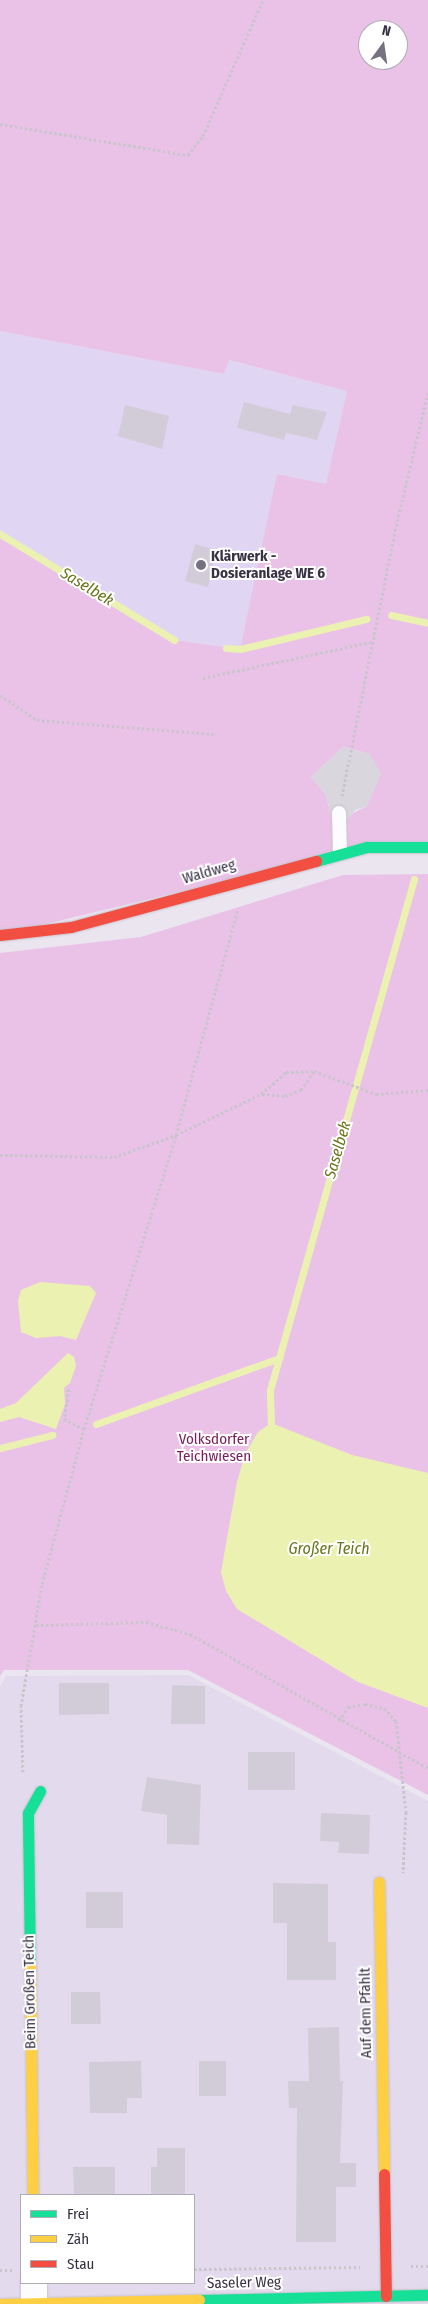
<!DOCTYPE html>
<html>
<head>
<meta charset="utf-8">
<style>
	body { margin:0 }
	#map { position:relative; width:428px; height:2304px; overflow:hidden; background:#eae5ef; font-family:"Fira Sans Condensed",sans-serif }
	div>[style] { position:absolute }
	.residential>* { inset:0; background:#e3dbed }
	.commercial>* { inset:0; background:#e0d6f4 }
	.green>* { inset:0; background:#ebc2e7 }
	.parking>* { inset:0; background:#d9d6de }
	.water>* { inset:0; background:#ebf2b1 }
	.stream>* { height:7px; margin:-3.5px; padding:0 3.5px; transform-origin:3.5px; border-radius:3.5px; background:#ebf2b1 }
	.building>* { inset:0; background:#d1ccd7 }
	.path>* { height:3px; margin-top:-1.5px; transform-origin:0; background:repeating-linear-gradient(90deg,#c8c5cd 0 2.5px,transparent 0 5px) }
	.roads { filter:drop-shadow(0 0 1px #c7c2cd) drop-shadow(0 0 1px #c7c2cd) }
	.lane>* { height:14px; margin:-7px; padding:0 7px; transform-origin:7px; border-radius:7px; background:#fcfbfd }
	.street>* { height:26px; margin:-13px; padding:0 13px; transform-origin:13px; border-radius:13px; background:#fcfbfd }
	.fast>* { height:11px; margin:-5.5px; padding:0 5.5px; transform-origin:5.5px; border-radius:5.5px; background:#16e098 }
	.slow>* { height:11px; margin:-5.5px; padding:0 5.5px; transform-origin:5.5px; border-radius:5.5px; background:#ffcf43 }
	.jam>* { height:11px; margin:-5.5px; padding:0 5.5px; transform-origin:5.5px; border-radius:5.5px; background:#f24e42 }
	.dots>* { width:14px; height:14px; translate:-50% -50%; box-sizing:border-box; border:2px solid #fff; border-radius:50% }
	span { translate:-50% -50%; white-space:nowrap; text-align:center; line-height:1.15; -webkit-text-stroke:4px #fff; paint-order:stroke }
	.poi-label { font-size:15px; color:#383244; font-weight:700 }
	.left { translate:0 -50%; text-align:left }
	.street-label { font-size:15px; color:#383244 }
	.park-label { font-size:15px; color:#7b205c }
	.water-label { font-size:16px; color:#6a761b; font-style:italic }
	.legend { position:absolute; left:20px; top:2194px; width:175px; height:90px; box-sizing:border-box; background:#fff; border:1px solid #afadb4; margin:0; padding:6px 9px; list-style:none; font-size:15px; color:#383244 }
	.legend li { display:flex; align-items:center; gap:10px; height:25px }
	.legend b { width:25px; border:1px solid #afadb4 }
	.north { position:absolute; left:358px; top:20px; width:50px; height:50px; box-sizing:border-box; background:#fff; border:1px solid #afadb4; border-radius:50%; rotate:14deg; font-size:14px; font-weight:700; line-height:20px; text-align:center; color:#383244 }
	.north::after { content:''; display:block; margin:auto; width:18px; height:22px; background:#767180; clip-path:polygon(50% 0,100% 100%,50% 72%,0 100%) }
</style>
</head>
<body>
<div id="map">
	<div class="residential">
		<div style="clip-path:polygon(evenodd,188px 1675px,428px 1801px,428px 2304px,0 2304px,0 1687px,6px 1676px,188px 1675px,21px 2195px,194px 2195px,194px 2283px,21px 2283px,21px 2195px)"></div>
	</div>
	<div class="commercial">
		<div style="clip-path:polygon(0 331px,224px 374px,228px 360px,348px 391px,326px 485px,278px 474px,240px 649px,174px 640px,0 534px)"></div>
	</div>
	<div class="green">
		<div style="clip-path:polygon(evenodd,0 0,428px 0,428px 847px,342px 853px,340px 820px,367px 806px,370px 754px,343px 747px,311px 777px,326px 795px,332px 820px,339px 820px,340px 853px,0 935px,0 534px,174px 640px,240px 649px,277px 474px,326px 484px,347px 391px,229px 360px,224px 374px,0 331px,0 0,368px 30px,398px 30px,398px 60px,368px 60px,368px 30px)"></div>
		<div style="clip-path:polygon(428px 874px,428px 1795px,188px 1670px,4px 1670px,0 1676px,0 953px,141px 937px,343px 875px)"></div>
	</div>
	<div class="parking">
		<div style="clip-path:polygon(343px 747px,370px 754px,381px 774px,367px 806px,355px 810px,348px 819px,332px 820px,326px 795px,311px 777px)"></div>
	</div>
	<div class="water">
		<div style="clip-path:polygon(40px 1282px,90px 1286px,96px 1293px,76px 1340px,60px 1336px,36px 1338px,21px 1332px,18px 1301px,21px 1290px)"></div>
		<div style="clip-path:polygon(68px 1353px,74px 1357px,76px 1366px,70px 1383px,64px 1388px,65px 1404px,56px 1429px,19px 1417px,0 1422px,0 1409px,16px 1403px)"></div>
		<div style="clip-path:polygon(271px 1423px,352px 1455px,428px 1473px,428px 1708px,358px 1682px,237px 1609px,226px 1591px,221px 1572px,237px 1482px,245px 1454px,258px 1432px)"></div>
	</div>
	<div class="stream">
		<div style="left:0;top:534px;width:204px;rotate:31.3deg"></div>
		<div style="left:391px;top:615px;width:38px;rotate:12deg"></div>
		<div style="left:226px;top:648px;width:14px;rotate:4deg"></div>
		<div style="left:240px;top:649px;width:130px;rotate:-13.4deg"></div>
		<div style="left:271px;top:1423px;width:33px;rotate:-92deg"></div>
		<div style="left:270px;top:1390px;width:531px;rotate:-74.26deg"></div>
		<div style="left:96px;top:1424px;width:195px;rotate:-19.8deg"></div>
		<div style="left:0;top:1448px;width:54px;rotate:-14deg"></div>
	</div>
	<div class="building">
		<div style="clip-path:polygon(244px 402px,290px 414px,293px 405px,327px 412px,317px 440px,286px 433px,284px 440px,237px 428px)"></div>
		<div style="clip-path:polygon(125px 405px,169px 416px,162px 449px,118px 436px)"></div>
		<div style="clip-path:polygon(195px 544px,216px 550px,208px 587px,185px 581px)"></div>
		<div style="clip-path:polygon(59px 1683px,109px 1683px,109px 1714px,59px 1715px)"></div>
		<div style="clip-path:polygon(172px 1685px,205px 1686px,205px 1724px,171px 1724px)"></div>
		<div style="clip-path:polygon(248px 1752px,295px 1752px,295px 1790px,248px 1790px)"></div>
		<div style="clip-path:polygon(147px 1777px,201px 1785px,199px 1845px,167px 1844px,167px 1815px,141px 1811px)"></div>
		<div style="clip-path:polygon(321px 1813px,370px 1815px,369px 1854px,338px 1853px,339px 1842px,320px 1841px)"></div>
		<div style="clip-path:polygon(273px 1883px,328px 1884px,328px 1942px,336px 1942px,336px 1980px,287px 1980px,287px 1923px,273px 1923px)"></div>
		<div style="clip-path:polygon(86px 1892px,123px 1892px,123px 1928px,86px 1928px)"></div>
		<div style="clip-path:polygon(71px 1992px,100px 1992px,101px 2024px,71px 2024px)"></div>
		<div style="clip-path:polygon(339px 2027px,340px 2081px,343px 2081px,340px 2163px,356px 2163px,356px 2187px,336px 2187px,336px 2242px,296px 2242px,297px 2108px,289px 2108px,288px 2081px,309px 2081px,308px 2028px)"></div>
		<div style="clip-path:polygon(141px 2061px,142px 2098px,127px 2098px,127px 2113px,90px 2113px,89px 2062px)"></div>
		<div style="clip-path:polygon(199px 2061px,226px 2061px,226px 2096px,199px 2096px)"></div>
		<div style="clip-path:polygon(157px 2148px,185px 2148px,185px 2195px,151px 2195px,151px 2167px,157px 2167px)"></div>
		<div style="clip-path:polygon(73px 2167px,115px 2167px,115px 2195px,74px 2195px)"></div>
	</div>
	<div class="path">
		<div style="left:0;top:124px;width:191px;rotate:9.4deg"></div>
		<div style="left:188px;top:155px;width:24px;rotate:-52deg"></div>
		<div style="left:203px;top:136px;width:149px;rotate:-66.2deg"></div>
		<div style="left:203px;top:678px;width:172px;rotate:-12.1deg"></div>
		<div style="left:0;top:695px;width:45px;rotate:34deg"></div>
		<div style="left:37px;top:720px;width:178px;rotate:4.5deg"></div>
		<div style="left:342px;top:796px;width:270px;rotate:-78.7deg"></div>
		<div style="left:395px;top:531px;width:142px;rotate:-76.6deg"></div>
		<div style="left:262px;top:1094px;width:23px;rotate:5deg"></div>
		<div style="left:285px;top:1096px;width:17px;rotate:-21deg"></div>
		<div style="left:301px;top:1090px;width:23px;rotate:-56deg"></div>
		<div style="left:0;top:1155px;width:114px;rotate:1deg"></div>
		<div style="left:114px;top:1157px;width:66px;rotate:-19.5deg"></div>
		<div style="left:176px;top:1135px;width:94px;rotate:-25.8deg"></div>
		<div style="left:261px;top:1094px;width:33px;rotate:-41deg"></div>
		<div style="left:286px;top:1072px;width:28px;rotate:-2deg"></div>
		<div style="left:314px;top:1071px;width:66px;rotate:20.4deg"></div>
		<div style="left:376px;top:1094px;width:52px;rotate:-4.4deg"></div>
		<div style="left:69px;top:1389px;width:30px;rotate:99deg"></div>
		<div style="left:64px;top:1419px;width:22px;rotate:27deg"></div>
		<div style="left:36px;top:1625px;width:110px;rotate:-1.6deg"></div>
		<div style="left:146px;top:1622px;width:46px;rotate:15.3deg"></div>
		<div style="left:190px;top:1634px;width:273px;rotate:29.4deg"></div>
		<div style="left:339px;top:1721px;width:17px;rotate:-57deg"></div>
		<div style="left:348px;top:1707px;width:17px;rotate:-10deg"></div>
		<div style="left:365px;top:1704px;width:19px;rotate:12deg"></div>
		<div style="left:384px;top:1708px;width:18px;rotate:47deg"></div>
		<div style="left:396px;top:1721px;width:92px;rotate:83.7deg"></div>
		<div style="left:406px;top:1812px;width:61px;rotate:92.8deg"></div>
		<div style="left:23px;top:1772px;width:66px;rotate:-91.7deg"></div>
		<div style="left:21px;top:1706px;width:124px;rotate:-80.2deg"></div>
		<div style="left:42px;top:1584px;width:161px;rotate:-74.8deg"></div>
		<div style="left:84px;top:1429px;width:308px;rotate:-72.6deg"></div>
		<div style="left:176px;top:1135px;width:234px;rotate:-74.7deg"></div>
		<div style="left:411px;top:2266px;width:17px"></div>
		<div style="left:194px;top:2269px;width:166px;rotate:-0.7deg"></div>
		<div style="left:0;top:2270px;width:13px"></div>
	</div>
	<div class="roads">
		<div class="lane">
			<div style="left:339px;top:813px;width:40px;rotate:88.6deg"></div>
		</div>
		<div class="street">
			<div style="left:34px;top:2283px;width:21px;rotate:90deg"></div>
		</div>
		<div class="fast">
			<div style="left:316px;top:861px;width:53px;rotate:-15.4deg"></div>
			<div style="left:367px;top:847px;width:61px"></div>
			<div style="left:30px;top:1964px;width:151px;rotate:-90.8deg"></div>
			<div style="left:28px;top:1813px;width:25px;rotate:-61deg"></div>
			<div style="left:199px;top:2300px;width:229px;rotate:-1.3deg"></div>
		</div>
		<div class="slow">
			<div style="left:379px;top:1882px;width:292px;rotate:89deg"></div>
			<div style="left:30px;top:1964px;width:231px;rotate:89.3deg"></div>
			<div style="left:0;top:2304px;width:199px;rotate:-1.2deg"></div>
		</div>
		<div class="jam">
			<div style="left:0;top:935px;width:71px;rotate:-6.4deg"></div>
			<div style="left:71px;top:927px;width:254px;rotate:-15.1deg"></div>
			<div style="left:384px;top:2174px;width:122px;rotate:89.1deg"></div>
		</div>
	</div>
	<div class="dots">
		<div style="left:201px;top:565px;background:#767180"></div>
	</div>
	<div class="poi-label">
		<span class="left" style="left:211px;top:565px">Klärwerk -<br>Dosieranlage WE 6</span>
	</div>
	<div class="street-label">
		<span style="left:209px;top:872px;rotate:-16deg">Waldweg</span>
		<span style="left:30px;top:1992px;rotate:-91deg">Beim Großen Teich</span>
		<span style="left:366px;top:2013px;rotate:-91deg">Auf dem Pfahlt</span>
		<span style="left:244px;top:2283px;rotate:-1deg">Saseler Weg</span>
	</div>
	<div class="park-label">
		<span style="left:214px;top:1448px">Volksdorfer<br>Teichwiesen</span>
	</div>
	<div class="water-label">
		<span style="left:87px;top:587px;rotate:31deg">Saselbek</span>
		<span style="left:338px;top:1150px;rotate:-74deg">Saselbek</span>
		<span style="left:329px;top:1549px">Großer Teich</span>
	</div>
	<ul class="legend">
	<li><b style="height:6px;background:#16e098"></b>Frei</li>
	<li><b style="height:6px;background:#ffcf43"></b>Zäh</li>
	<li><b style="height:6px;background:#f24e42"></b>Stau</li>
	</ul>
	<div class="north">N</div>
</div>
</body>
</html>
